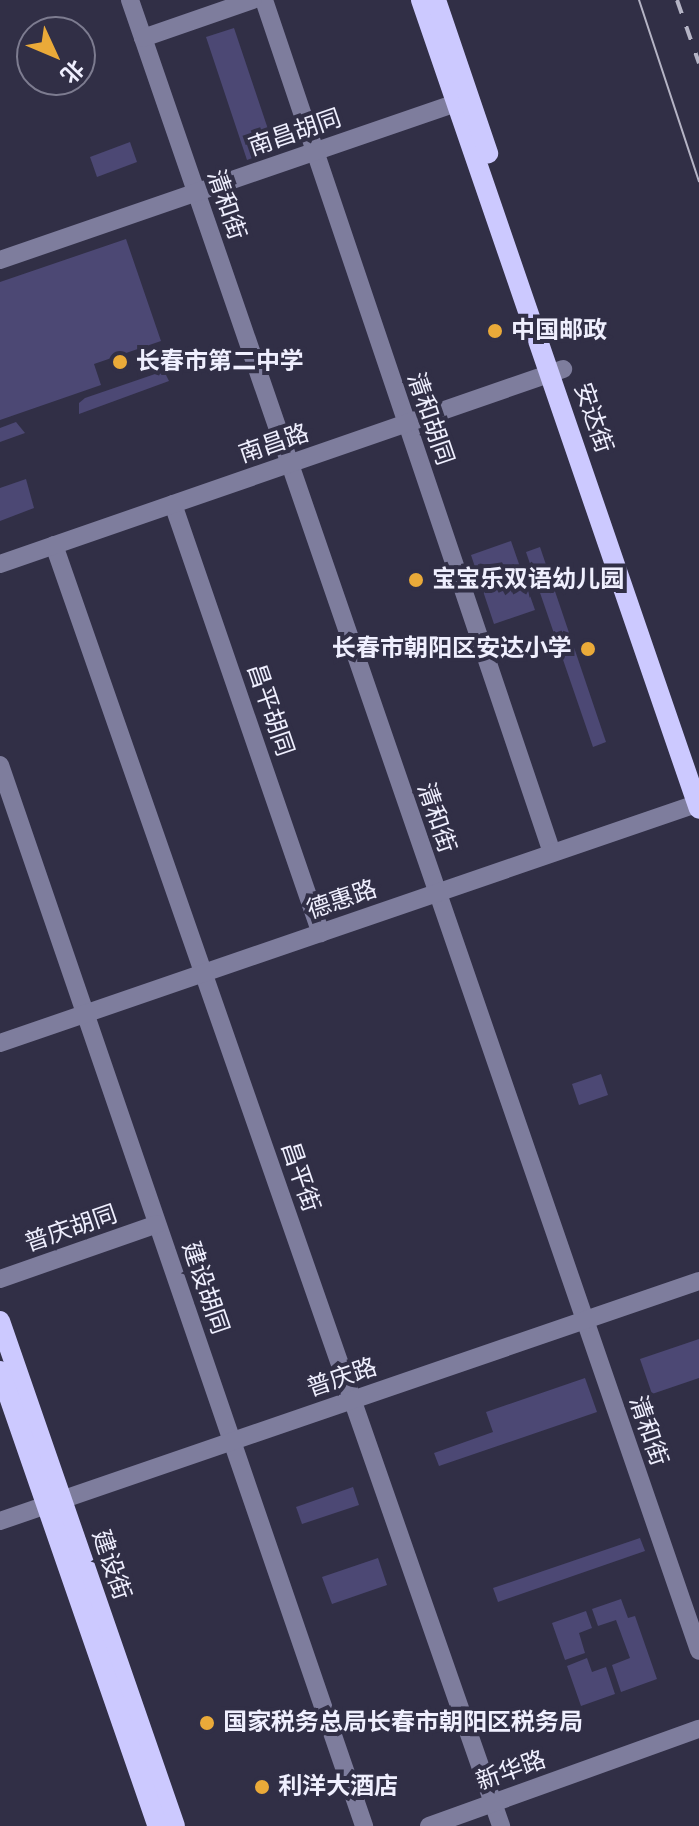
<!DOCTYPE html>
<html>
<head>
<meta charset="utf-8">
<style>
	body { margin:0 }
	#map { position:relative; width:699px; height:1826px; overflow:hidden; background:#312f46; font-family:Roboto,"Noto Sans SC",sans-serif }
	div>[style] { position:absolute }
	.green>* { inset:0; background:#4c4874 }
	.minor>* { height:18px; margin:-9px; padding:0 9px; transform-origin:9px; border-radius:9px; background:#7e7d9d }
	.major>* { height:20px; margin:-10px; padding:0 10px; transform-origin:10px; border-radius:10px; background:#ccc9ff }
	.tram>* { height:2px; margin:-1px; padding:0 1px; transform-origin:1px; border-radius:1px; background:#b5b4c5 }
	.rail>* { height:4px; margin-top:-2px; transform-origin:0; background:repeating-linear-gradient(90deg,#b5b4c5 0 14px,transparent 0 28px) }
	.dots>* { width:22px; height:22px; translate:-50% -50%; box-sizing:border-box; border:4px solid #312f46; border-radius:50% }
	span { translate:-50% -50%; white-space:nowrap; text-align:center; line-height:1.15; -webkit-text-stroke:8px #312f46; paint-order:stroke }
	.street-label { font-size:24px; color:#efeffe }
	.poi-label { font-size:24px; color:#efeffe; font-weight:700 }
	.left { translate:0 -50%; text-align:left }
	.right { translate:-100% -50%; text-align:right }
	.north { position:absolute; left:16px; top:16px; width:80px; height:80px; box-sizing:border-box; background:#312f46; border:2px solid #7d7c90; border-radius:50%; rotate:134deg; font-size:22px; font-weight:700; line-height:32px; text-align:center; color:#efeffe }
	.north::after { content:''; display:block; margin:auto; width:28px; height:36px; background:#eaaa39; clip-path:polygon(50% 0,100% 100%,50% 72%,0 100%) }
</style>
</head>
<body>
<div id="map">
	<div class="green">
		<div style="clip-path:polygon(234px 28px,275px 150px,247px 160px,206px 37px)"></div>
		<div style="clip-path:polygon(130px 142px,137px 162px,97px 177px,90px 157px)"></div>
		<div style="clip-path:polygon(126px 239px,161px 341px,94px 364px,101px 385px,0 420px,0 282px)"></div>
		<div style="clip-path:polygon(158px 373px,166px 375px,169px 381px,79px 414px,79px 403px,85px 398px)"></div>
		<div style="clip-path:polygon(16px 422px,25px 433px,0 442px,0 428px)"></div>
		<div style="clip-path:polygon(26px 479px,34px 508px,0 521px,0 488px)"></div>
		<div style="clip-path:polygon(511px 541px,535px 610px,494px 624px,471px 555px)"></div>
		<div style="clip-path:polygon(540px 547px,606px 742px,593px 747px,526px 552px)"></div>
		<div style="clip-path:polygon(601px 1074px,608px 1095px,579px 1105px,572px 1084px)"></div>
		<div style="clip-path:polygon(699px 1339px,699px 1378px,652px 1394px,640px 1359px)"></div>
		<div style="clip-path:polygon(585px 1378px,597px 1412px,439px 1466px,434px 1453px,493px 1432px,486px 1412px)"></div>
		<div style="clip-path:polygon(353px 1487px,359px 1505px,302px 1524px,296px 1507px)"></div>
		<div style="clip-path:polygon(640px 1538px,645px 1551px,498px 1602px,493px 1588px)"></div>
		<div style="clip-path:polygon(378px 1558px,387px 1585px,332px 1604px,322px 1577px)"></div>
		<div style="clip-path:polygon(621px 1599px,628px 1618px,635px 1616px,657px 1679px,621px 1692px,612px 1665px,630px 1658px,616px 1620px,598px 1626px,592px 1609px)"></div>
		<div style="clip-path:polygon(586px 1611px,592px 1628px,579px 1633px,585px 1653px,565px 1660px,552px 1623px)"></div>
		<div style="clip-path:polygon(587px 1658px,592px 1672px,606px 1667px,615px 1694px,581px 1706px,567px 1666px)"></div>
	</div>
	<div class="minor">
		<div style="left:130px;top:0;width:1746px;rotate:70.98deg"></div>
		<div style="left:264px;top:0;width:900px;rotate:71.34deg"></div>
		<div style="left:143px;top:38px;width:116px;rotate:-19.1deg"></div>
		<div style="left:0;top:260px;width:494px;rotate:-19deg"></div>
		<div style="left:173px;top:504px;width:454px;rotate:71deg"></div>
		<div style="left:54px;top:545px;width:1357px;rotate:70.76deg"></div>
		<div style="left:0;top:564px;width:596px;rotate:-19.1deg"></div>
		<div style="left:0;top:765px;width:1122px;rotate:71.06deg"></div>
		<div style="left:0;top:1043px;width:739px;rotate:-18.95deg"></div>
		<div style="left:0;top:1279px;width:166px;rotate:-19.3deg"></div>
		<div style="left:0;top:1521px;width:739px;rotate:-18.95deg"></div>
		<div style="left:429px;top:1826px;width:287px;rotate:-19.8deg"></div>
	</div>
	<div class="major">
		<div style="left:421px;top:0;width:855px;rotate:71.04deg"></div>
		<div style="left:436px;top:0;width:162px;rotate:71.2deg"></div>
		<div style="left:0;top:1321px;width:534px;rotate:70.89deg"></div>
		<div style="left:0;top:1371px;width:482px;rotate:70.9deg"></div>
	</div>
	<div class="tram">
		<div style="left:639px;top:0;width:191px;rotate:71.7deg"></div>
	</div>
	<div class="rail">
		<div style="left:677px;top:0;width:67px;rotate:70.8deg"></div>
	</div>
	<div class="dots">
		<div style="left:495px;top:331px;background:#eaaa39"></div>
		<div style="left:120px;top:362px;background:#eaaa39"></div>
		<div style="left:416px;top:580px;background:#eaaa39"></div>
		<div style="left:588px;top:649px;background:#eaaa39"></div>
		<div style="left:207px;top:1723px;background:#eaaa39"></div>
		<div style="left:262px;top:1787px;background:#eaaa39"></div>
	</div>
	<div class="street-label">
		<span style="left:295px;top:133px;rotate:-19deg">南昌胡同</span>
		<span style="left:226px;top:205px;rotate:71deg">清和街</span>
		<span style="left:593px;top:418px;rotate:71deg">安达街</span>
		<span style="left:430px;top:419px;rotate:71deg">清和胡同</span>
		<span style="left:274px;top:444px;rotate:-19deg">南昌路</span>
		<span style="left:270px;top:710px;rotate:71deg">昌平胡同</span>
		<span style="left:436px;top:818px;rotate:71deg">清和街</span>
		<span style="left:342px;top:900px;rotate:-19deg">德惠路</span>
		<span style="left:300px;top:1177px;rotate:71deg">昌平街</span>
		<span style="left:71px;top:1229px;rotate:-19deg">普庆胡同</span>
		<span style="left:205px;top:1288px;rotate:71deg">建设胡同</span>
		<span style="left:342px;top:1378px;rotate:-19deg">普庆路</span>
		<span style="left:648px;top:1431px;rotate:71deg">清和街</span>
		<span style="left:111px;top:1565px;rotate:71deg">建设街</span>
		<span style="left:511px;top:1771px;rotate:-20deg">新华路</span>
	</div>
	<div class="poi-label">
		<span class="left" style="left:511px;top:331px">中国邮政</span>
		<span class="left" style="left:136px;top:362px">长春市第二中学</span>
		<span class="left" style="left:432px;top:580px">宝宝乐双语幼儿园</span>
		<span class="right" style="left:572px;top:649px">长春市朝阳区安达小学</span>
		<span class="left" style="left:223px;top:1723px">国家税务总局长春市朝阳区税务局</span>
		<span class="left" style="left:278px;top:1787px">利洋大酒店</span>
	</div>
	<div class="north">北</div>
</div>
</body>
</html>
